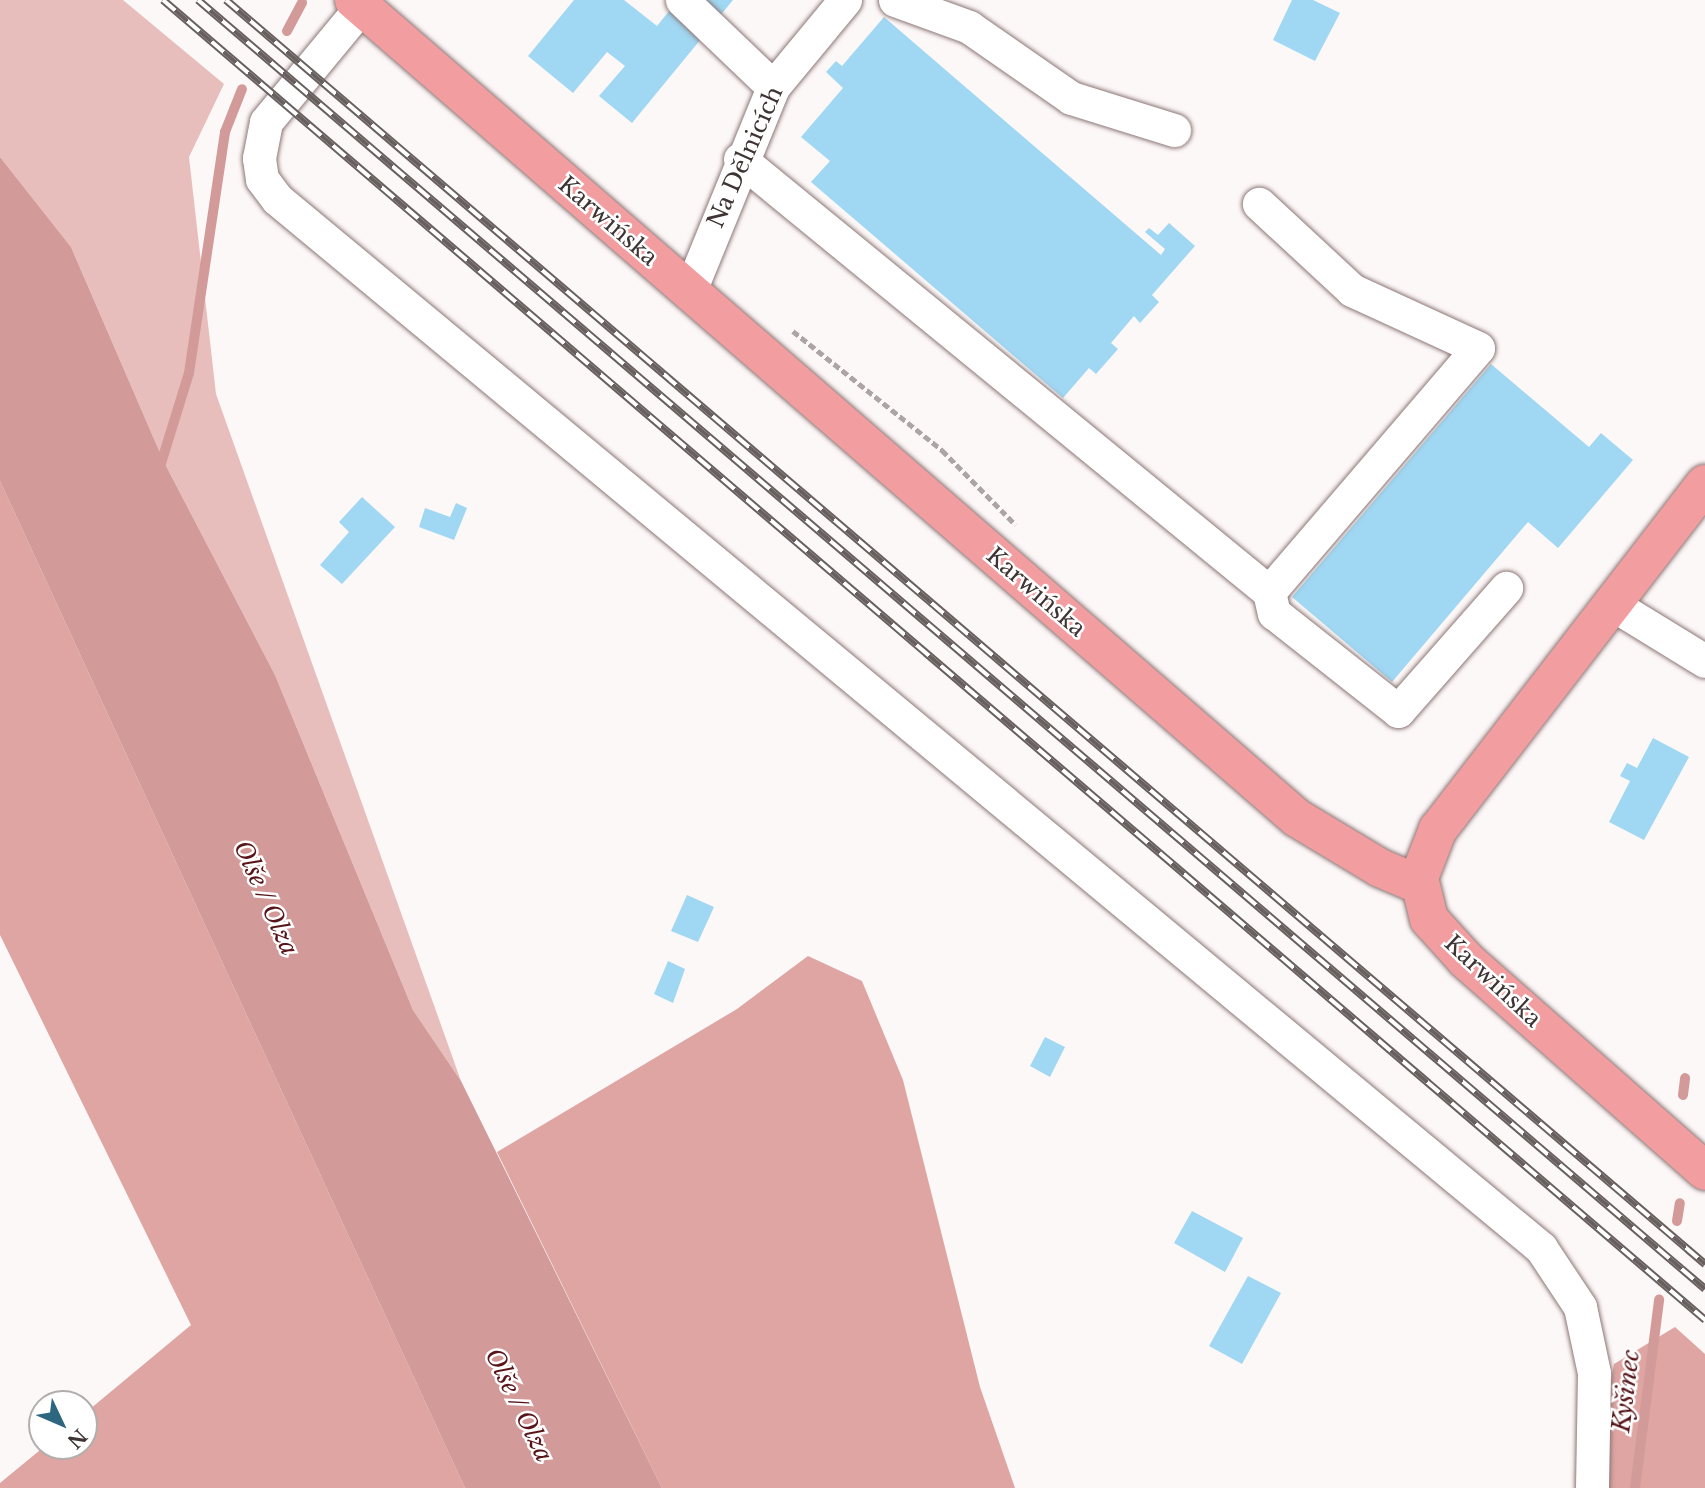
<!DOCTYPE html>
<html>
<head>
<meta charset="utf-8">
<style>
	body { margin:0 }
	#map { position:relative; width:1705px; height:1488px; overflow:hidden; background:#fdf8f8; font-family:"Libre Baskerville",serif }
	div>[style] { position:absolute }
	.green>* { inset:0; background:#e7bebc }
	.forest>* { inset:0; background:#dea5a2 }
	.water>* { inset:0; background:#d29a98 }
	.stream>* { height:10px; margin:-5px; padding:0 5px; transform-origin:5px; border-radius:5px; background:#d29a98 }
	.building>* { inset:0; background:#a0d7f2 }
	.path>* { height:4.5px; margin-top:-2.25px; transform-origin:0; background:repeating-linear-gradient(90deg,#aca5a4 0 7px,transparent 0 10.5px) }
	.roads { filter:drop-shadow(0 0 2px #8c7776) drop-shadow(0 0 2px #8c7776) }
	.minor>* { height:33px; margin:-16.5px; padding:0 16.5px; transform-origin:16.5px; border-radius:16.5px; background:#fff }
	.major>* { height:38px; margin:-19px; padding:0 19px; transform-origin:19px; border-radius:19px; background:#f29da0 }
	.rail>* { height:8px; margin-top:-4px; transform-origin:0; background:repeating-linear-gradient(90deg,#fff 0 16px,#68605f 0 32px); box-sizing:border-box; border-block:2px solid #68605f }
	span { translate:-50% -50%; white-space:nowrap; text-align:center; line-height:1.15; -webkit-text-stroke:5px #fff; paint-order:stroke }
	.street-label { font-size:23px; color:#3d3433 }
	.water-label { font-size:24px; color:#581519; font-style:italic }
	.north { position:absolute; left:28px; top:1390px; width:70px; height:70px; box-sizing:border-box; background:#fff; border:2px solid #b1aead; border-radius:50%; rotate:134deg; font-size:19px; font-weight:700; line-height:28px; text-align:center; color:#3d3433 }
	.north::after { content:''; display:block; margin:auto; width:24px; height:32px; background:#2d667f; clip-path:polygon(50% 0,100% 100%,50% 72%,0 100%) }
</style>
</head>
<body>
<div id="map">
	<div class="green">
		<div style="clip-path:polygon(0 0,123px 0,224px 84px,189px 157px,216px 394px,461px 1081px,413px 1010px,275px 675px,164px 462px,71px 247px,0 157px)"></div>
	</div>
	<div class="forest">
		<div style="clip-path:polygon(0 481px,465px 1488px,0 1488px,0 1483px,45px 1446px,84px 1446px,84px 1414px,191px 1325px,0 935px)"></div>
		<div style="clip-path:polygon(808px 956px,862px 981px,903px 1080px,980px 1387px,1015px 1488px,662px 1488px,497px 1152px,737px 1009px)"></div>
		<div style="clip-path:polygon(1675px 1327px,1705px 1354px,1705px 1488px,1591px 1488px,1614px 1364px)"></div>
	</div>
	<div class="water">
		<div style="clip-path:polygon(0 157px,71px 247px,164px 462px,275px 675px,413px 1010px,461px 1081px,662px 1488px,465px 1488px,0 481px)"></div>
	</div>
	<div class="stream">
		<div style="left:287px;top:31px;width:32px;rotate:-62deg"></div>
		<div style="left:158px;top:473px;width:105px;rotate:-72.8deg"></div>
		<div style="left:189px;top:373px;width:244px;rotate:-81.5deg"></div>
		<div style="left:225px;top:132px;width:46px;rotate:-68.4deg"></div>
		<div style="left:1683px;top:1095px;width:17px;rotate:-83deg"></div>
		<div style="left:1677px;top:1221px;width:18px;rotate:-81deg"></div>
		<div style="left:1635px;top:1488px;width:190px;rotate:-82.7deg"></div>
	</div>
	<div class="building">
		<div style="clip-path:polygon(574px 0,624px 0,657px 26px,678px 0,733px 0,632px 123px,599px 96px,625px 66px,607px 52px,573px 93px,528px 56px)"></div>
		<div style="clip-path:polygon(1292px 0,1313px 0,1340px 13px,1315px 61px,1273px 40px)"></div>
		<div style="clip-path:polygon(884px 17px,1161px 255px,1165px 249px,1145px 232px,1149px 228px,1158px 235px,1169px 223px,1195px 246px,1152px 295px,1159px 302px,1140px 323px,1134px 316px,1111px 343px,1118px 349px,1096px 374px,1089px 368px,1063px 398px,811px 182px,830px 161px,801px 137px,843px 88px,826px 72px,836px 61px,842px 66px)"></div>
		<div style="clip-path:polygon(1491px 364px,1589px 447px,1601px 433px,1633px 460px,1558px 548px,1528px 522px,1392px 682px,1292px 597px)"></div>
		<div style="clip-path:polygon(362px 497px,395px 527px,342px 584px,320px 565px,349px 532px,339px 522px)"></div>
		<div style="clip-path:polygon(456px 503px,467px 508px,454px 540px,419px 527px,425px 508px,450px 517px)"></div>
		<div style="clip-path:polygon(1653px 738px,1689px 757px,1644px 840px,1609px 822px,1630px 781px,1620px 776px,1627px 763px,1637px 768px)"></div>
		<div style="clip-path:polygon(687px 895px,714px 907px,698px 942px,671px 931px)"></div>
		<div style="clip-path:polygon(668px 961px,685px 969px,673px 1003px,654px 994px)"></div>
		<div style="clip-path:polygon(1045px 1037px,1065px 1047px,1050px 1077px,1030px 1066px)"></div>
		<div style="clip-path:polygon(1192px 1211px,1243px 1238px,1225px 1272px,1174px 1243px)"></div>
		<div style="clip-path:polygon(1248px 1276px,1281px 1293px,1242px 1364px,1209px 1346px)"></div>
	</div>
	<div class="path">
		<div style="left:793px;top:331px;width:191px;rotate:38.6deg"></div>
		<div style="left:942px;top:450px;width:105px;rotate:45.4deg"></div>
	</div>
	<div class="roads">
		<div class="minor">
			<div style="left:682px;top:0;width:126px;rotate:43.7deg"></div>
			<div style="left:895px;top:0;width:79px;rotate:20deg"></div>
			<div style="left:969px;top:27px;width:124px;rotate:34.8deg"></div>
			<div style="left:1071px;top:98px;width:108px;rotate:17.3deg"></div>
			<div style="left:361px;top:7px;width:149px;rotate:129.6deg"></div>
			<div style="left:266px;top:122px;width:37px;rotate:101deg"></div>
			<div style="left:259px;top:158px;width:21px;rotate:82deg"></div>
			<div style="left:262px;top:179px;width:25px;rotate:53deg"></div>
			<div style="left:277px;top:199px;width:1643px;rotate:39.69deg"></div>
			<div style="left:1541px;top:1248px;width:71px;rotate:56.5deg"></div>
			<div style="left:1580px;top:1307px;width:67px;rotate:78deg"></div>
			<div style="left:1594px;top:1373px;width:115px;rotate:91deg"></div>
			<div style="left:740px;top:159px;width:684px;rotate:39.3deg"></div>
			<div style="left:1269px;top:592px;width:321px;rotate:-49.4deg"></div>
			<div style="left:1478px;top:348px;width:139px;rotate:-155.3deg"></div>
			<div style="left:1352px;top:290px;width:127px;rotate:-137.2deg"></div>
			<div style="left:689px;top:293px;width:222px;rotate:-67.8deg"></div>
			<div style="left:773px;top:87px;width:113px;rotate:-50.4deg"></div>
			<div style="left:1269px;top:592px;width:22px;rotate:77deg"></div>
			<div style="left:1274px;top:613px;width:158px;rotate:38.3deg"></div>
			<div style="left:1398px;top:711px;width:164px;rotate:-48.7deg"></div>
			<div style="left:1612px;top:604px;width:109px;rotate:31.5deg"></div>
		</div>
		<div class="major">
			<div style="left:354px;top:0;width:1248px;rotate:40.94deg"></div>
			<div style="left:1297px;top:818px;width:97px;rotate:31.1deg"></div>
			<div style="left:1380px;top:868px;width:43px;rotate:23deg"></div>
			<div style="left:1705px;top:484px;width:436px;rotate:127.7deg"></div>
			<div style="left:1438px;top:829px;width:53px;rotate:111.2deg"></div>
			<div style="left:1419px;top:878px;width:42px;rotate:76.3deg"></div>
			<div style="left:1429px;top:919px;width:55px;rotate:47.9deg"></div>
			<div style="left:1466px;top:960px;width:319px;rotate:41.4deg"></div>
		</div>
	</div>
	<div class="rail">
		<div style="left:163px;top:0;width:2030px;rotate:40.56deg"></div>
		<div style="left:198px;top:0;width:1983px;rotate:40.54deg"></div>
		<div style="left:226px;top:0;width:1946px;rotate:40.52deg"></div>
	</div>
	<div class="street-label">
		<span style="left:745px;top:157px;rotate:-66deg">Na Dělnicích</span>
		<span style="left:608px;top:221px;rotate:41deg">Karwińska</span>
		<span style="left:1036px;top:592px;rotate:41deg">Karwińska</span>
		<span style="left:1493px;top:981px;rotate:43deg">Karwińska</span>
	</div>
	<div class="water-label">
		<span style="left:266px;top:898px;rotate:66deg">Olše / Olza</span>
		<span style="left:1626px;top:1391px;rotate:-83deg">Kyšinec</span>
		<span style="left:519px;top:1405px;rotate:64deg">Olše / Olza</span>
	</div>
	<div class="north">N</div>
</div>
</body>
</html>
